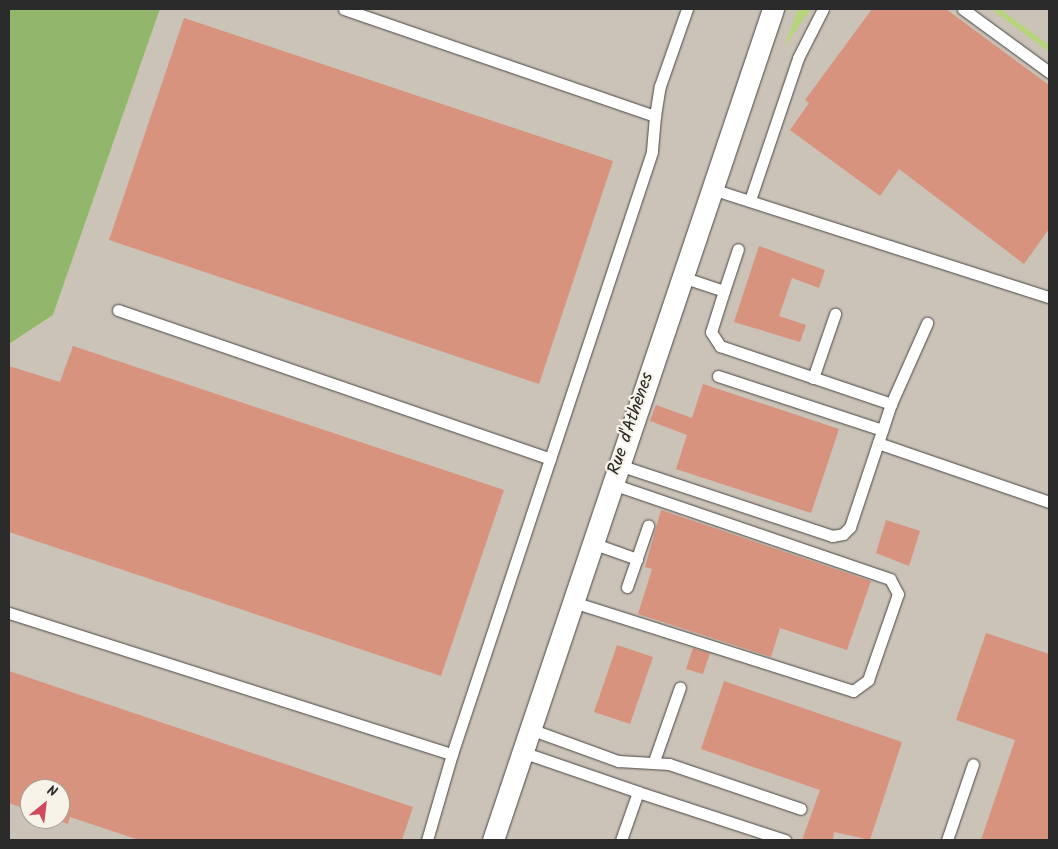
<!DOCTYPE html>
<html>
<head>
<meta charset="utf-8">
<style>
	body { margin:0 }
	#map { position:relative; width:1058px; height:849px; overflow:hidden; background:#f0e5c9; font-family:Kalam,sans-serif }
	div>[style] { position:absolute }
	.industrial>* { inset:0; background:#cbc2b8 }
	.green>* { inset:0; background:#b7d57c }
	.forest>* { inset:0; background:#91b66c }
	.building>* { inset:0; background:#d8937f }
	.roads { filter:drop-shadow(0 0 1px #494743) drop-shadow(0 0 1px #494743) }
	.lane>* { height:11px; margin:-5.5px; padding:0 5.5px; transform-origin:5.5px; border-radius:5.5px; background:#fff }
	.street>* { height:21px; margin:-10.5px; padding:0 10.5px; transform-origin:10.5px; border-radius:10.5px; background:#fff }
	span { translate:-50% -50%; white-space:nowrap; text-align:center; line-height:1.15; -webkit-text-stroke:4.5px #f7f3e8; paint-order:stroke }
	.street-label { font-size:18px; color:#2b2b2b }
	.frame { position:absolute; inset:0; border:10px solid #2b2b2b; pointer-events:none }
	.north { position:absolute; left:20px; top:779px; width:50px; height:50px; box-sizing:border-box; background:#f7f3e8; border:1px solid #a5a39c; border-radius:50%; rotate:29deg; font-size:14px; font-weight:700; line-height:20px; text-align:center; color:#2b2b2b }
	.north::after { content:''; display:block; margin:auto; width:18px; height:22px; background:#d1495b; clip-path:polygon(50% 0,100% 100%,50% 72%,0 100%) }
</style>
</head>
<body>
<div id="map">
	<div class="industrial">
		<div style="clip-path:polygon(evenodd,160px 9px,1049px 9px,1049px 840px,9px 840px,9px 344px,53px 315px,160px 9px,30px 789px,60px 789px,60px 819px,30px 819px,30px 789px)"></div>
	</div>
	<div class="green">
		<div style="clip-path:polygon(797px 9px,811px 9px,784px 47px,795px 17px)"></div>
		<div style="clip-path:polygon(991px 9px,1000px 9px,1049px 45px,1049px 52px)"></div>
	</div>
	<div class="forest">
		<div style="clip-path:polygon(9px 9px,160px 9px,53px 315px,9px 344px)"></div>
	</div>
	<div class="building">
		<div style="clip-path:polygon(872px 9px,946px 9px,1049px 85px,1049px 229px,1024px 264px,899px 169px,880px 196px,790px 130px,809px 103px,805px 100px)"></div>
		<div style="clip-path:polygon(184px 18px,613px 161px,539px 384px,109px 240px)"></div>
		<div style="clip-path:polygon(759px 246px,825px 270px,819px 288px,792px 278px,779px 316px,806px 325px,800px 342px,734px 322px)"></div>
		<div style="clip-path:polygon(73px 346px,504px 490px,441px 676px,9px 532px,9px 366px,60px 382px)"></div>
		<div style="clip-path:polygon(703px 384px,839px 429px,811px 513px,676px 469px,687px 435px,650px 421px,656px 405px,692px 418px)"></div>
		<div style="clip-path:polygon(661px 510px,871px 581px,847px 650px,780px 628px,771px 657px,638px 614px,652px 569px,645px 567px)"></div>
		<div style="clip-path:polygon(886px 520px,920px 531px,909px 566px,876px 553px)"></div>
		<div style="clip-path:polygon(986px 633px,1049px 654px,1049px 840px,981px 840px,1015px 740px,956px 720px)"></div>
		<div style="clip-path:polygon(617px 645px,653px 657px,630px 724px,594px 712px)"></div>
		<div style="clip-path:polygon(693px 648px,710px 653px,703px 674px,686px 669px)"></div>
		<div style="clip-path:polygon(9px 671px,413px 807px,402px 840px,139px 840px,70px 817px,68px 824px,55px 819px,60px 819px,60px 789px,30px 789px,30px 811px,9px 803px)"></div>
		<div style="clip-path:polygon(724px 681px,902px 742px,870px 840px,834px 832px,833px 840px,802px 840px,820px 790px,701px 749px)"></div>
	</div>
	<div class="roads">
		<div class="lane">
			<div style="left:344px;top:9px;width:329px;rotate:19deg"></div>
			<div style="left:655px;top:116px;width:36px;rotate:95deg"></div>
			<div style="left:652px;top:152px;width:634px;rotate:108.38deg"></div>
			<div style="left:963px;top:9px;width:107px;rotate:36.2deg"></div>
			<div style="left:655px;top:116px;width:30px;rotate:-81deg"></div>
			<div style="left:660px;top:86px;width:82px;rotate:-70.7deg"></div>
			<div style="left:712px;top:189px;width:354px;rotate:17.8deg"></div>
			<div style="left:750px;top:200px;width:150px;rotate:-71.3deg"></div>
			<div style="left:798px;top:58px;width:55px;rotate:-63deg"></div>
			<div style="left:682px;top:277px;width:44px;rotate:18.4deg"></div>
			<div style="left:724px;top:291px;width:43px;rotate:107.6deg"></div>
			<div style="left:711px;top:332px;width:17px;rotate:57deg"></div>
			<div style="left:720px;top:346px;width:181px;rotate:18.7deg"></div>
			<div style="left:724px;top:291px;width:44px;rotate:-71.6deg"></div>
			<div style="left:118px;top:310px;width:457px;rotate:19deg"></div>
			<div style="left:718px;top:376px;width:173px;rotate:18.2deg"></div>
			<div style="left:813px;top:378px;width:68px;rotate:-71deg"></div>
			<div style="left:878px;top:443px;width:181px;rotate:19deg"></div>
			<div style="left:619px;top:465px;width:225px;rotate:18.4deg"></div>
			<div style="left:832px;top:536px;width:11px;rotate:-10deg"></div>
			<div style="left:843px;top:534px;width:10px;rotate:-45deg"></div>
			<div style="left:850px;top:527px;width:130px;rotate:-71.6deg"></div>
			<div style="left:891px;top:404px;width:89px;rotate:-66deg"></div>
			<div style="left:592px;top:543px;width:48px;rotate:19.6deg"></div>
			<div style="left:627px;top:587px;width:65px;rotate:-71deg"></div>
			<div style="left:573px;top:602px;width:294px;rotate:17.6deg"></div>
			<div style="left:853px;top:691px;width:19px;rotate:-36deg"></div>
			<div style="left:868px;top:680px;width:91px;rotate:-70.8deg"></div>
			<div style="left:898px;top:594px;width:17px;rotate:-118deg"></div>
			<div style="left:890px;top:579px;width:294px;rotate:-161.1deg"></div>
			<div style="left:9px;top:613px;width:465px;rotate:17.7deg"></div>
			<div style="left:452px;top:754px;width:90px;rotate:106.2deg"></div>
			<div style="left:530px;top:729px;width:94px;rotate:20deg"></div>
			<div style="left:618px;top:761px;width:51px;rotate:3.4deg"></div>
			<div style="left:669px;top:764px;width:139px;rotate:18.8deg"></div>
			<div style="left:522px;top:752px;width:123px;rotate:19deg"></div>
			<div style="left:638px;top:792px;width:51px;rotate:109.5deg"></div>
			<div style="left:654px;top:761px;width:78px;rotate:-70.6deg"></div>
			<div style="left:638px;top:792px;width:155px;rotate:18.1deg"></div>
			<div style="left:947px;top:840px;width:80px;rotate:-71.1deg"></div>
		</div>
		<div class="street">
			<div style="left:493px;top:840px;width:877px;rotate:-71.38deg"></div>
		</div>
	</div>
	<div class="street-label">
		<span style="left:632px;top:424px;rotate:-71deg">Rue d'Athènes</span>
	</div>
	<div class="frame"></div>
	<div class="north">N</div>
</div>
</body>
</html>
